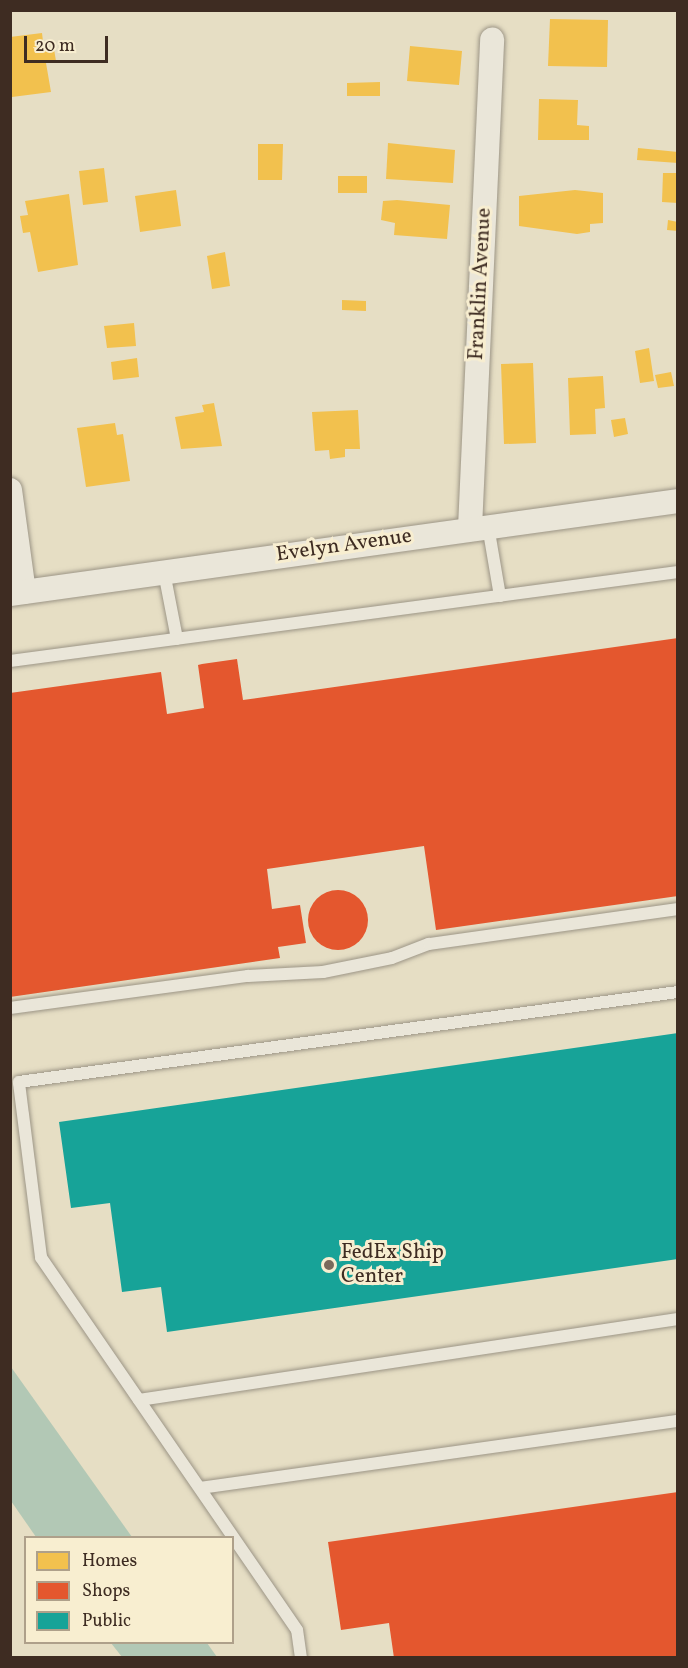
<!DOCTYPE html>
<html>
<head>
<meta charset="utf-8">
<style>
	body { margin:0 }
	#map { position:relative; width:688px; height:1668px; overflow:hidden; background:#e6dec4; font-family:Vollkorn,serif }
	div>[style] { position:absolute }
	.water>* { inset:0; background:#b2c8b5 }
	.homes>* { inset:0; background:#f2c14e }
	.shops>* { inset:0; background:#e4572e }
	.round { border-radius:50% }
	.public>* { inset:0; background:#17a398 }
	.roads { filter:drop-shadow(0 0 2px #9c9586) drop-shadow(0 0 2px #9c9586) }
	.service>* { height:12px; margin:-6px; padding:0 6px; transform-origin:6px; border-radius:6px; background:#eae6d9 }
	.minor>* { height:24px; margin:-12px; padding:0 12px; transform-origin:12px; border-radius:12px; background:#eae6d9 }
	.dots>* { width:16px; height:16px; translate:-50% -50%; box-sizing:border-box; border:3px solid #f8eed0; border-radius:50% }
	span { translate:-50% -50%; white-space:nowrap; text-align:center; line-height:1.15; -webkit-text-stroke:6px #f8eed0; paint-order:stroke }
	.street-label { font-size:21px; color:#3e2c22 }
	.poi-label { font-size:21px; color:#3e2c22 }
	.left { translate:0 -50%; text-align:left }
	.frame { position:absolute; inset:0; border:12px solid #3e2c22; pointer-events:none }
	.legend { position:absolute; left:24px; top:1536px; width:210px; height:108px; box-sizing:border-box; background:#f8eed0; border:2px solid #aea08a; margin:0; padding:8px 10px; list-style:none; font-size:18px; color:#3e2c22 }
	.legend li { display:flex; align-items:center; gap:12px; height:30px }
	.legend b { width:30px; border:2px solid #aea08a }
	.scale { position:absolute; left:24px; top:36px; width:84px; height:27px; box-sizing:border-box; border:3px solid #3e2c22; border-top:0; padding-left:8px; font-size:18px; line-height:21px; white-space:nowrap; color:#3e2c22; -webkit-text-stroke:4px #f8eed0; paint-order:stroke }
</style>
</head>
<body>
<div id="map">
	<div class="water">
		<div style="clip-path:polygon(11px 1367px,132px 1537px,36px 1537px,11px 1501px)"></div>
		<div style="clip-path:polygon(111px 1643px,207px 1643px,217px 1657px,122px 1657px)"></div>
	</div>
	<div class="homes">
		<div style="clip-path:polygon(550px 19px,608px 20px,607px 67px,548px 66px)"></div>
		<div style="clip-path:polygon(42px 33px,44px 50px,54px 49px,56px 61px,46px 63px,51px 92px,12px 97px,10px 37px)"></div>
		<div style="clip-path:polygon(410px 46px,462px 51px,459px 85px,407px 81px)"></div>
		<div style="clip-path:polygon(380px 82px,380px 96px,347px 96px,347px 83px)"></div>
		<div style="clip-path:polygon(539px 99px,578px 100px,577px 125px,589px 126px,589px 140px,538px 140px)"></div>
		<div style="clip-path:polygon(388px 143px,455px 150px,453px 183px,386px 179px)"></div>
		<div style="clip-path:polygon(258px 144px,283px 144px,282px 180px,258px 180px)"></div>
		<div style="clip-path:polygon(638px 148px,678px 152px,678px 163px,637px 160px)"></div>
		<div style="clip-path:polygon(104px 168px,108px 202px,83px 205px,79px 171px)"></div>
		<div style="clip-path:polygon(663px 173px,678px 173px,678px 203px,662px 202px)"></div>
		<div style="clip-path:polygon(338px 176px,367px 176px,367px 193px,338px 193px)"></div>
		<div style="clip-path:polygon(176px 190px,181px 226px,140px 232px,135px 196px)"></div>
		<div style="clip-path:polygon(575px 190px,603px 193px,603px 223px,590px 224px,590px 232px,577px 234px,519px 226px,519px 196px)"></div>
		<div style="clip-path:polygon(69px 194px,78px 265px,38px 272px,30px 232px,23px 233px,20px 216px,28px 215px,25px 201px)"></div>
		<div style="clip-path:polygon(397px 200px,450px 205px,447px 239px,394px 235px,395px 223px,381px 220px,383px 201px)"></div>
		<div style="clip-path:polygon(668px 220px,678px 222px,678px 231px,667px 230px)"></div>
		<div style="clip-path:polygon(225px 252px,230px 286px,212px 289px,207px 256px)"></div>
		<div style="clip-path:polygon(342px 300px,366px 301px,366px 311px,342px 310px)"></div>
		<div style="clip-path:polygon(134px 323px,136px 346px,107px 348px,104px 326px)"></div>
		<div style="clip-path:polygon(649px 348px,654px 381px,640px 383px,635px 351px)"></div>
		<div style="clip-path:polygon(137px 358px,139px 377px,113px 380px,111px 362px)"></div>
		<div style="clip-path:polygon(533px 363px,536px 443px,504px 444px,501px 364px)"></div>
		<div style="clip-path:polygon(671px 372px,674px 386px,658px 388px,655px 375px)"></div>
		<div style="clip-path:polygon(603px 376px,605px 408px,595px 409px,596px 434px,570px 435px,568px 378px)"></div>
		<div style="clip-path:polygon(214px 403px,222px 446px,181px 449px,175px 417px,204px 412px,202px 405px)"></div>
		<div style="clip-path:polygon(358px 410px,360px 449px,345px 449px,345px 457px,330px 459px,329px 450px,315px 451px,312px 412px)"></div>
		<div style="clip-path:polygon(625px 418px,628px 434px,614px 437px,611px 420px)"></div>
		<div style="clip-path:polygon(115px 423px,117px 435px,123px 434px,130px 481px,86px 487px,77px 428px)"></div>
	</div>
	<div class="shops">
		<div style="clip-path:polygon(678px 638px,678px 896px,436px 930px,424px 846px,267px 869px,272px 909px,300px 905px,306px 943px,278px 947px,280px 958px,10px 997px,10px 693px,161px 672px,167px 714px,204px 708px,198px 665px,202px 664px,237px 659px,243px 700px)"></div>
		<div class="round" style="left:308px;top:890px;width:60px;height:60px"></div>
		<div style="clip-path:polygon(678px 1492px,678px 1658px,394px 1658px,389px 1623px,341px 1630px,328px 1542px)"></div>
	</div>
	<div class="public">
		<div style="clip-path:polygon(678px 1033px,678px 1259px,167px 1332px,161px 1287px,122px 1292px,110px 1203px,71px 1208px,59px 1122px)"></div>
	</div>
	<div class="roads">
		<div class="service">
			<div style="left:488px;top:526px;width:71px;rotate:80.3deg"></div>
			<div style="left:164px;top:572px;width:68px;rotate:79deg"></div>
			<div style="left:10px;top:661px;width:674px;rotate:-7.59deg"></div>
			<div style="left:10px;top:1008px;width:240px;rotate:-7.7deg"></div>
			<div style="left:248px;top:976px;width:75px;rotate:-3.1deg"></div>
			<div style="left:323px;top:972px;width:70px;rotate:-11.5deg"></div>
			<div style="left:392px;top:958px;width:40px;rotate:-21deg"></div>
			<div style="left:429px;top:944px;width:251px;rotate:-8deg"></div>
			<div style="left:139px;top:1400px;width:545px;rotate:-8.55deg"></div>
			<div style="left:200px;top:1488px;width:483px;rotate:-8deg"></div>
			<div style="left:301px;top:1658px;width:28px;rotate:-98deg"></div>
			<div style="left:297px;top:1630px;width:452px;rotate:-124.5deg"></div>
			<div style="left:41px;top:1257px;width:176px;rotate:-97.2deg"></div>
			<div style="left:19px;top:1082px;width:665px;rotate:-7.78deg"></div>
		</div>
		<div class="minor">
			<div style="left:10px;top:490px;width:103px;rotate:82.2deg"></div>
			<div style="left:470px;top:528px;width:489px;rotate:-87.4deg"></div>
			<div style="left:10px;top:594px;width:674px;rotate:-7.93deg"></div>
		</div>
	</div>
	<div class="dots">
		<div style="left:329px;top:1265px;background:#796a5b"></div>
	</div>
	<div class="street-label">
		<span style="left:481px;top:284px;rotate:-87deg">Franklin Avenue</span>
		<span style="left:344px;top:546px;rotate:-8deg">Evelyn Avenue</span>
	</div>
	<div class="poi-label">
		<span class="left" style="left:341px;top:1265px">FedEx Ship<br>Center</span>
	</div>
	<div class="frame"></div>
	<ul class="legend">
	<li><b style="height:16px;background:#f2c14e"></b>Homes</li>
	<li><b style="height:16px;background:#e4572e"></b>Shops</li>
	<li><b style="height:16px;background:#17a398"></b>Public</li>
	</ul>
	<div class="scale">20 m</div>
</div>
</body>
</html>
